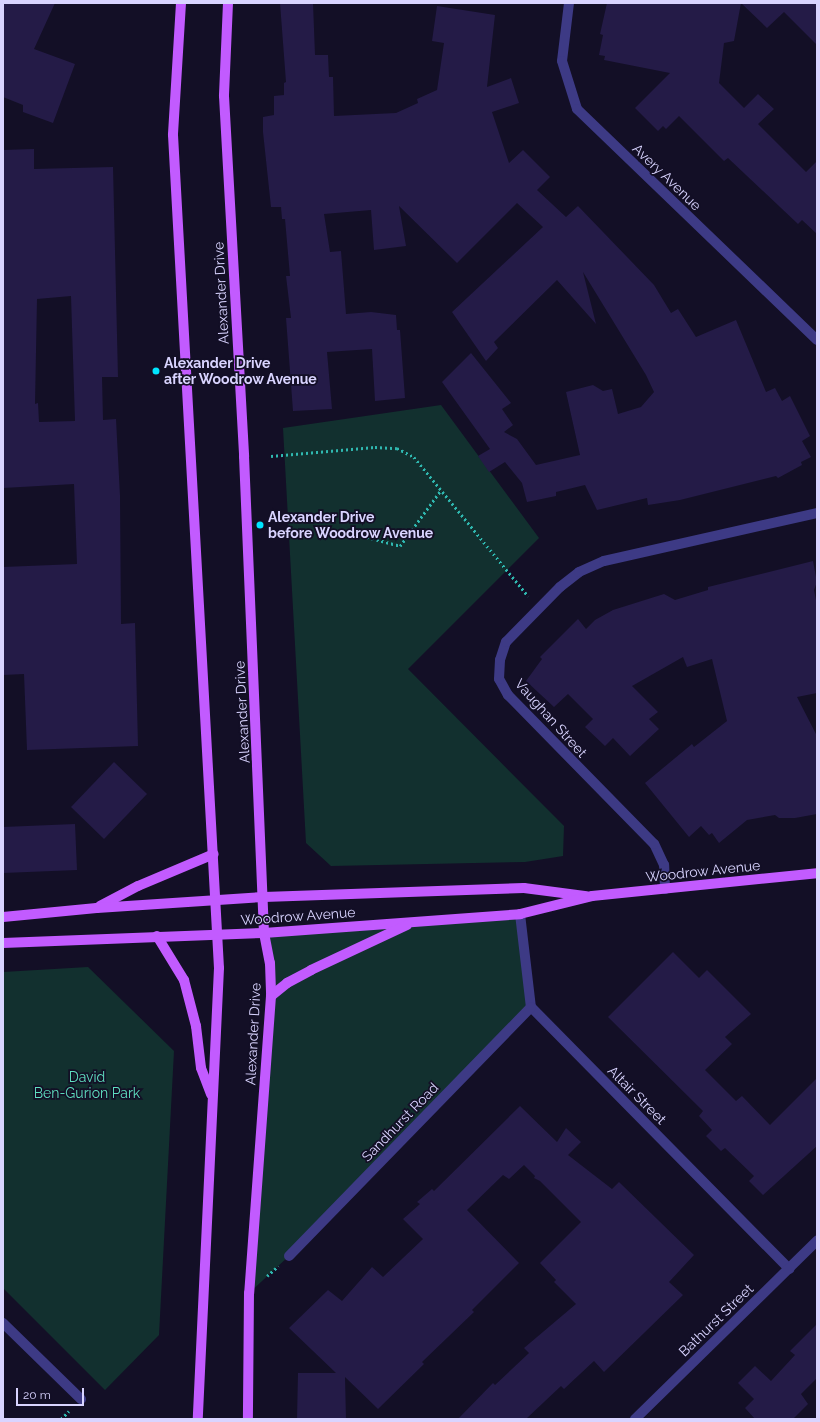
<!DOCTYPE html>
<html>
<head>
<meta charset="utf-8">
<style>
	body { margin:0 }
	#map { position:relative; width:820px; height:1422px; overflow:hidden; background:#130f26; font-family:Raleway,sans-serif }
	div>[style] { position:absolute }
	.green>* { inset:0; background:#12302f }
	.building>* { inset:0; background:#241b47 }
	.path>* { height:2.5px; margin-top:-1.25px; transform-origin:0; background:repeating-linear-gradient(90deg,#2fb8b0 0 2px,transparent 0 5px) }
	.street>* { height:10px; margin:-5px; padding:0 5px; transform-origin:5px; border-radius:5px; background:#3d3a85 }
	.primary>* { height:10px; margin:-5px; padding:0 5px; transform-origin:5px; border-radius:5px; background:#c25bff }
	.dots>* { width:11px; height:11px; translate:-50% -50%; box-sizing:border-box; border:2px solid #130f26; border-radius:50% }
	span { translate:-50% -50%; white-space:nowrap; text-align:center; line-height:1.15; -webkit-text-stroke:3.5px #130f26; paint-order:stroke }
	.street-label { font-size:14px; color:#d9d4ff }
	.poi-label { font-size:14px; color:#d9d4ff; font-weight:700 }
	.left { translate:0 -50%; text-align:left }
	.park-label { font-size:14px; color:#5fe0c0 }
	.frame { position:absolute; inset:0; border:4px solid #d9d4ff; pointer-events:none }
	.scale { position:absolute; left:16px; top:1388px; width:68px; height:18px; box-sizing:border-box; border:2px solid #d9d4ff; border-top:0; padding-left:5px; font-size:12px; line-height:14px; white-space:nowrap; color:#d9d4ff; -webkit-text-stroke:3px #130f26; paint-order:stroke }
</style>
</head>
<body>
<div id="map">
	<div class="green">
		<div style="clip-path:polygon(441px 405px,539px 538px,408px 669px,564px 826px,563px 856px,525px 862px,331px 866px,306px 843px,283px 428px)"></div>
		<div style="clip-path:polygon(520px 914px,531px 1007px,289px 1256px,249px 1293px,271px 996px,264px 933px)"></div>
		<div style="clip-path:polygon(88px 967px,174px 1051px,159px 1335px,105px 1390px,3px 1288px,3px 972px)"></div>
	</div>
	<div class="building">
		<div style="clip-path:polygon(3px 3px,55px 3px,34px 49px,75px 64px,53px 123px,23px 112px,23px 105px,3px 97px)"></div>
		<div style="clip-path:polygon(280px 3px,313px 3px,315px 55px,328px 55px,329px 77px,333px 77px,334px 116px,396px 113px,418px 103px,417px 99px,437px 90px,444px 43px,432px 41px,437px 6px,495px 15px,487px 87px,511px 78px,519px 103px,492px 112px,509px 163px,523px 150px,550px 177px,537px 190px,566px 217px,578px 206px,654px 285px,671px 313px,678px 309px,696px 337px,736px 320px,766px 392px,775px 388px,782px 401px,790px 396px,810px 436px,802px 441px,811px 457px,801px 462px,802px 465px,778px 478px,776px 476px,680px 500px,648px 505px,647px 498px,597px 510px,585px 485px,556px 492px,556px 496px,527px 502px,522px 483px,505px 462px,489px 472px,478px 456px,490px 449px,442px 382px,471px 353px,511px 403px,502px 409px,513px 425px,504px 432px,517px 439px,536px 465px,580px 455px,566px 392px,593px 385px,603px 391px,612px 389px,618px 414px,641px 407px,654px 392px,646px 375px,583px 272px,596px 324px,557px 280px,494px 342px,498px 348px,486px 361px,452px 312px,543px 227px,517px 203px,457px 263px,399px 206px,406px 246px,374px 250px,371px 210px,324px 214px,330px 252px,341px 251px,346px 314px,371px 312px,396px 315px,397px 330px,400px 330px,405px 398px,375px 401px,372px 349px,327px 352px,332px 409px,293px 411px,286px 318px,291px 318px,286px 276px,290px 276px,285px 219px,282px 219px,281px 207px,271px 207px,263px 132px,263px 117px,274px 115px,274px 96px,284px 95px,284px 83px,286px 82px)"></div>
		<div style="clip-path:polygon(607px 3px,817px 3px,817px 45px,784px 12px,767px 28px,741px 3px,734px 41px,724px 43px,719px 83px,744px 108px,758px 94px,774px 109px,758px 124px,806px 172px,817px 161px,817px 234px,802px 220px,798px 224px,728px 158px,724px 161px,679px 116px,666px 129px,663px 126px,658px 131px,635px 108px,670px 73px,604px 60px,605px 56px,599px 55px,603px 35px,600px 34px)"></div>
		<div style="clip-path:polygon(evenodd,34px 149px,34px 169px,113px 167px,118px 377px,102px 377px,103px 420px,116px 419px,120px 496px,121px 624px,135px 623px,138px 746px,27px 750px,24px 674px,3px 675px,3px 567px,77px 564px,74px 484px,3px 488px,3px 150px,34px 149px,71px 296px,75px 421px,39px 422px,38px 403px,35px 404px,37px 299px,71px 296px)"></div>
		<div style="clip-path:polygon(813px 561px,817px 582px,814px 590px,817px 605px,817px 693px,797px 697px,817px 736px,817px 814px,795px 818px,779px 818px,775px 815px,747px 820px,719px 843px,712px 833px,709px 835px,701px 826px,689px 837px,645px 783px,692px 744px,694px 747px,727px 721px,712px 659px,687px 667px,683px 657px,632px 686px,658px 712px,649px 719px,659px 729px,630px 756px,613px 738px,605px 746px,585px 727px,593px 719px,568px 694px,554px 707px,526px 681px,542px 659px,540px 657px,578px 619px,586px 629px,595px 620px,613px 610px,664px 594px,675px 600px,708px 590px,708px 587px)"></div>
		<div style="clip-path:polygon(114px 762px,147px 794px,104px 839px,71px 807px)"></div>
		<div style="clip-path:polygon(75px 824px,77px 870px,3px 873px,3px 827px)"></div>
		<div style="clip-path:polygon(673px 952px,699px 978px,707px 970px,751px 1014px,725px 1037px,732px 1044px,705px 1070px,736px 1101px,742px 1096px,770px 1125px,817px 1078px,817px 1146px,763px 1195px,749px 1181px,754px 1176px,725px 1148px,721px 1151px,706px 1136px,712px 1130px,699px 1116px,703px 1111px,608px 1017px)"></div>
		<div style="clip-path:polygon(520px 1106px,557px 1142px,566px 1128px,581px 1142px,568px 1155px,612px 1189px,619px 1182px,694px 1255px,669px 1282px,683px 1295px,604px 1372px,594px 1361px,564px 1389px,561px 1386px,526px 1419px,458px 1419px,493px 1383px,495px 1385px,529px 1353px,524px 1348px,576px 1304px,554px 1282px,556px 1280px,540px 1263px,581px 1222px,540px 1181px,534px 1178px,535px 1176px,524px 1165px,509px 1179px,503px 1175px,467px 1210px,519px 1263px,472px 1310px,474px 1312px,422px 1362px,424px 1364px,378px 1409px,345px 1377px,346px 1419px,297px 1419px,298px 1373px,336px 1373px,289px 1328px,328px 1290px,342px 1301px,372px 1267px,383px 1277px,423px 1239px,403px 1219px,420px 1204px,417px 1202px,432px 1189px,434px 1191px)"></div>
		<div style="clip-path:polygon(817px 1324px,817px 1378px,801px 1394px,808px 1404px,793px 1419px,755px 1419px,745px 1408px,754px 1399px,738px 1383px,755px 1366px,771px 1381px,795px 1355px,790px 1351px)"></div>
	</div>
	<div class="path">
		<div style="left:271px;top:456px;width:104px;rotate:-4.9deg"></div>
		<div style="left:375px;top:447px;width:22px;rotate:3deg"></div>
		<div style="left:397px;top:448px;width:19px;rotate:28deg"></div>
		<div style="left:414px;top:457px;width:180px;rotate:50.6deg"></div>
		<div style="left:367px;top:537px;width:34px;rotate:15deg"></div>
		<div style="left:400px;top:546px;width:69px;rotate:-53.8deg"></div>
		<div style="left:267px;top:1276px;width:15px;rotate:-42deg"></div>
		<div style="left:61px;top:1419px;width:11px;rotate:-45deg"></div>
	</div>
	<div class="street">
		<div style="left:569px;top:3px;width:58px;rotate:96.9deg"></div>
		<div style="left:562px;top:61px;width:50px;rotate:72.6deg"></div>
		<div style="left:577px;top:109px;width:333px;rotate:43.9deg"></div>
		<div style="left:665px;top:889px;width:24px;rotate:-92deg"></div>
		<div style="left:664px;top:865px;width:23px;rotate:-115deg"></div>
		<div style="left:654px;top:844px;width:209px;rotate:-134.4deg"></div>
		<div style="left:508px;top:695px;width:18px;rotate:-119deg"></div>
		<div style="left:499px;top:679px;width:19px;rotate:-87deg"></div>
		<div style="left:500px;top:660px;width:19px;rotate:-72deg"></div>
		<div style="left:506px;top:642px;width:77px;rotate:-45.5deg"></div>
		<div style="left:560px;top:587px;width:24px;rotate:-38deg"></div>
		<div style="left:579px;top:572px;width:27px;rotate:-24deg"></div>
		<div style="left:604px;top:561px;width:218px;rotate:-12.7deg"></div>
		<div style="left:520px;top:914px;width:94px;rotate:83.3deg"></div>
		<div style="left:531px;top:1007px;width:368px;rotate:45.4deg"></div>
		<div style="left:289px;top:1256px;width:347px;rotate:-45.8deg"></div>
		<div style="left:3px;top:1323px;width:109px;rotate:44.3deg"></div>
		<div style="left:635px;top:1419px;width:255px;rotate:-44.4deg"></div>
	</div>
	<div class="primary">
		<div style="left:181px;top:3px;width:132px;rotate:93.5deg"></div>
		<div style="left:173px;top:135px;width:834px;rotate:86.84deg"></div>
		<div style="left:219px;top:968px;width:451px;rotate:92.7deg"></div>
		<div style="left:228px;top:3px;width:93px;rotate:92.5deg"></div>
		<div style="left:224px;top:96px;width:361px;rotate:86.8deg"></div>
		<div style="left:244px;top:456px;width:477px;rotate:87.6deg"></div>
		<div style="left:264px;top:933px;width:31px;rotate:79deg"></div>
		<div style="left:270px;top:963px;width:33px;rotate:88deg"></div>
		<div style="left:271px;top:996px;width:298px;rotate:94.2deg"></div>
		<div style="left:249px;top:1293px;width:126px;rotate:90.5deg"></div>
		<div style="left:100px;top:906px;width:43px;rotate:-27.8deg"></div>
		<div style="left:138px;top:886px;width:82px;rotate:-22.8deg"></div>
		<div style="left:3px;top:917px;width:94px;rotate:-5.5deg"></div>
		<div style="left:97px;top:908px;width:167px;rotate:-3.8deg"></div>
		<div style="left:264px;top:897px;width:260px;rotate:-2deg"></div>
		<div style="left:524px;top:888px;width:63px;rotate:7.4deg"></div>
		<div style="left:157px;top:936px;width:52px;rotate:58.5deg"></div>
		<div style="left:184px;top:980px;width:48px;rotate:75.4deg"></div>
		<div style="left:196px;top:1026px;width:42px;rotate:83.2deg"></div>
		<div style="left:201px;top:1068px;width:28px;rotate:69deg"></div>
		<div style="left:3px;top:943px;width:261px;rotate:-2.2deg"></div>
		<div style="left:264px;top:933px;width:257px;rotate:-4.2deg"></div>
		<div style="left:520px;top:914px;width:74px;rotate:-14deg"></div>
		<div style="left:592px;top:896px;width:226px;rotate:-5.8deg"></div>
		<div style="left:271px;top:996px;width:21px;rotate:-39deg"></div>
		<div style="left:287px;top:983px;width:27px;rotate:-28deg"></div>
		<div style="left:311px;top:970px;width:106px;rotate:-25.1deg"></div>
	</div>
	<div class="dots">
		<div style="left:156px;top:371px;background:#00e5ff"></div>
		<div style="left:260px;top:525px;background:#00e5ff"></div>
	</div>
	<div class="street-label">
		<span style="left:667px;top:177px;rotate:44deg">Avery Avenue</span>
		<span style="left:221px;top:293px;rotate:-93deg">Alexander Drive</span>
		<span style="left:242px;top:712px;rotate:-93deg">Alexander Drive</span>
		<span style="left:551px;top:718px;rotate:48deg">Vaughan Street</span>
		<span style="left:703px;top:871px;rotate:-6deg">Woodrow Avenue</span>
		<span style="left:298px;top:916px;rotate:-4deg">Woodrow Avenue</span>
		<span style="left:253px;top:1034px;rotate:-87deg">Alexander Drive</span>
		<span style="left:637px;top:1095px;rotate:45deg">Altair Street</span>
		<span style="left:400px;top:1122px;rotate:-46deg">Sandhurst Road</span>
		<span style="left:716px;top:1320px;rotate:-44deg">Bathurst Street</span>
	</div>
	<div class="poi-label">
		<span class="left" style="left:164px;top:371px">Alexander Drive<br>after Woodrow Avenue</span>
		<span class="left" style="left:268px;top:525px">Alexander Drive<br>before Woodrow Avenue</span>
	</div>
	<div class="park-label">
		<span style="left:87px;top:1085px">David<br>Ben-Gurion Park</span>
	</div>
	<div class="frame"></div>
	<div class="scale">20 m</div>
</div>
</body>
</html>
